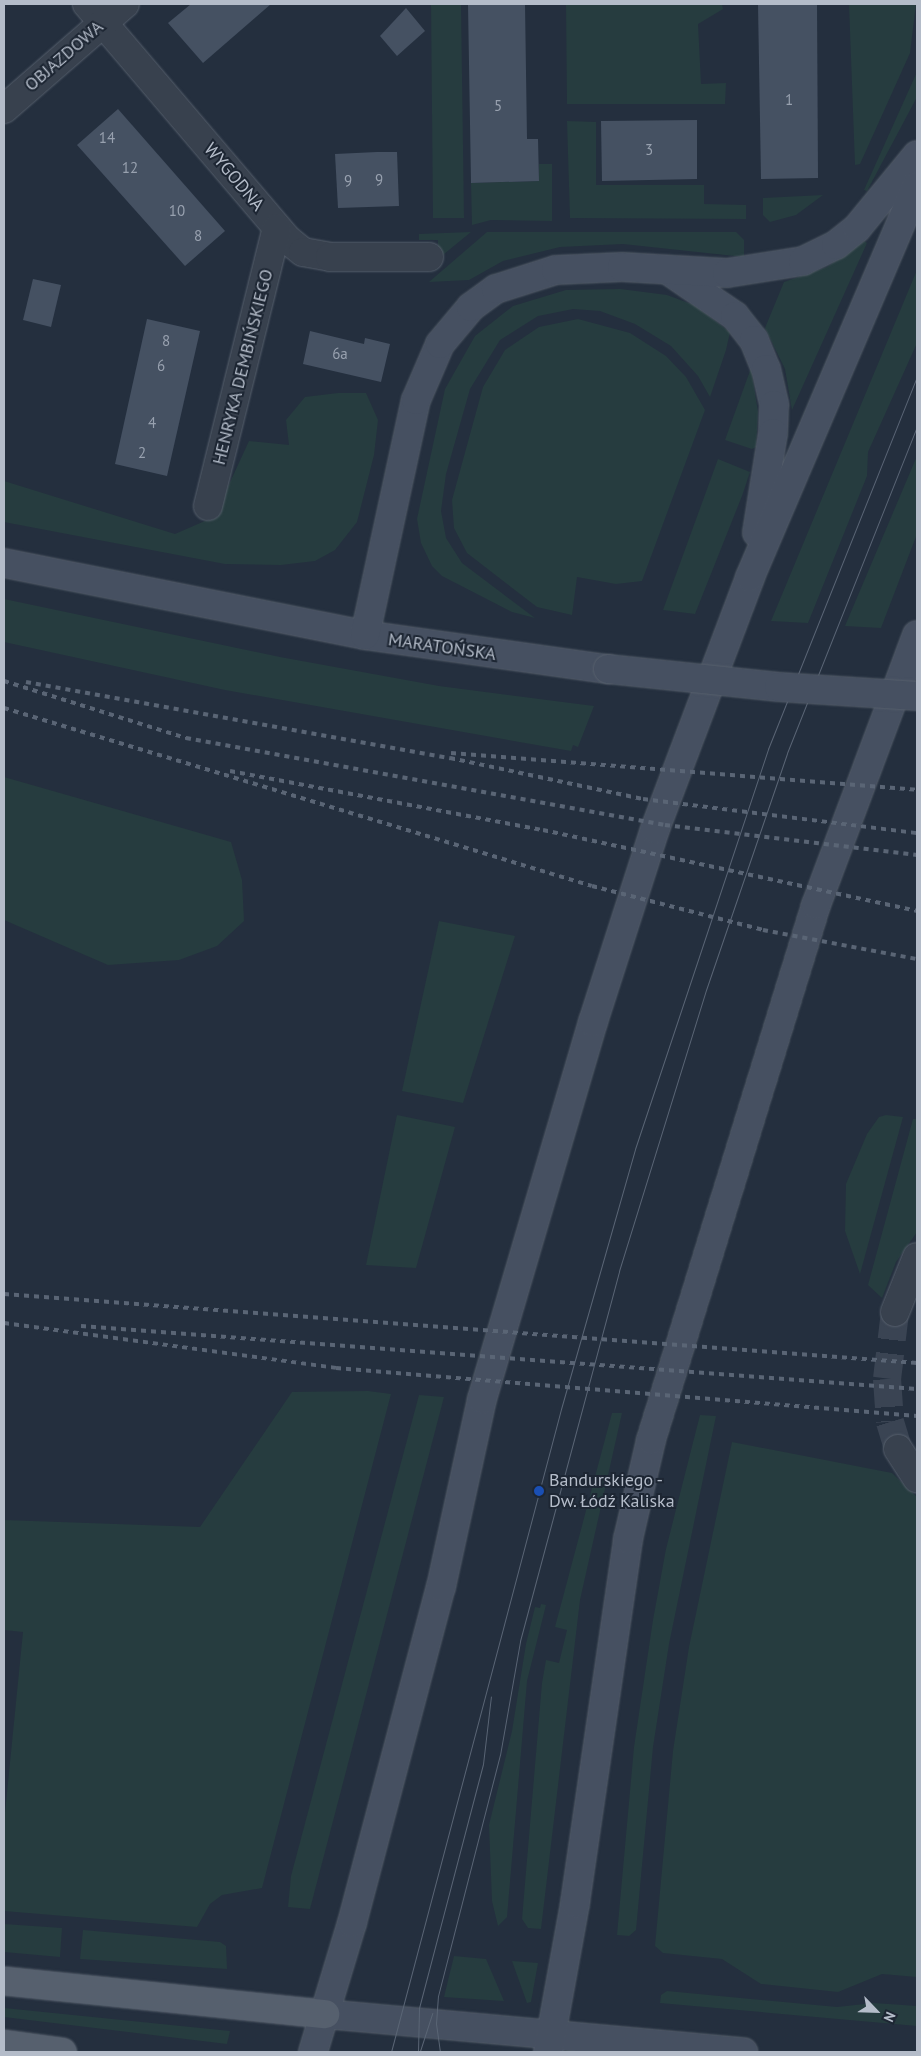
<!DOCTYPE html>
<html>
<head>
<meta charset="utf-8">
<style>
	body { margin:0 }
	#map { position:relative; width:921px; height:2056px; overflow:hidden; background:#242f3e; font-family:"PT Sans",sans-serif }
	div>[style] { position:absolute }
	.green>* { inset:0; background:#263c3f }
	.building>* { inset:0; background:#455162 }
	.street-tunnel>* { height:28px; margin-top:-14px; transform-origin:0; background:repeating-linear-gradient(90deg,#3a4453 0 28px,transparent 0 42px) }
	.roads { filter:drop-shadow(0 0 1px #565f6c) drop-shadow(0 0 1px #565f6c) }
	.street>* { height:28px; margin:-14px; padding:0 14px; transform-origin:14px; border-radius:14px; background:#38414e }
	.secondary>* { height:28px; margin:-14px; padding:0 14px; transform-origin:14px; border-radius:14px; background:#465061 }
	.primary>* { height:28px; margin:-14px; padding:0 14px; transform-origin:14px; border-radius:14px; background:#56606e }
	.tram>* { height:1px; margin:-0.5px; padding:0 0.5px; transform-origin:0.5px; border-radius:0.5px; background:#5a6575 }
	.rail>* { height:4px; margin-top:-2px; transform-origin:0; background:repeating-linear-gradient(90deg,#5a6575 0 5px,transparent 0 10px) }
	.bridges { filter:drop-shadow(0 0 1px #565f6c) drop-shadow(0 0 1px #565f6c) }
	.secondary-bridge>* { height:28px; margin:-14px; padding:0 14px; transform-origin:14px; border-radius:14px; background:#465061 }
	.dots>* { width:14px; height:14px; translate:-50% -50%; box-sizing:border-box; border:2px solid #1d2633; border-radius:50% }
	span { translate:-50% -50%; white-space:nowrap; text-align:center; line-height:1.15; -webkit-text-stroke:4px #1d2633; paint-order:stroke }
	.number-label { font-size:15px; color:#98a1af }
	.number-label span { -webkit-text-stroke-width:0 }
	.street-label { font-size:18px; color:#b4bcc9 }
	.poi-label { font-size:18px; color:#b4bcc9 }
	.left { translate:0 -50%; text-align:left }
	.frame { position:absolute; inset:0; border:5px solid #b4bcc9; pointer-events:none }
	.north { position:absolute; left:851px; top:1986px; width:50px; height:50px; -webkit-text-stroke:4px #1d2633; paint-order:stroke; rotate:114deg; font-size:14px; font-weight:700; line-height:20px; text-align:center; color:#b4bcc9 }
	.north::after { content:''; display:block; margin:auto; width:18px; height:22px; background:#b4bcc9; clip-path:polygon(50% 0,100% 100%,50% 72%,0 100%) }
</style>
</head>
<body>
<div id="map">
	<div class="green">
		<div style="clip-path:polygon(431px 4px,461px 4px,464px 218px,433px 218px)"></div>
		<div style="clip-path:polygon(566px 4px,722px 4px,723px 9px,698px 24px,701px 84px,726px 83px,725px 104px,567px 104px)"></div>
		<div style="clip-path:polygon(849px 4px,916px 4px,910px 53px,860px 164px,855px 165px)"></div>
		<div style="clip-path:polygon(917px 72px,917px 97px,867px 191px,864px 190px)"></div>
		<div style="clip-path:polygon(567px 121px,596px 122px,596px 185px,704px 185px,704px 204px,746px 205px,746px 219px,570px 218px)"></div>
		<div style="clip-path:polygon(539px 164px,552px 164px,552px 221px,491px 220px,472px 225px,471px 183px,539px 181px)"></div>
		<div style="clip-path:polygon(823px 195px,796px 215px,770px 222px,763px 215px,763px 198px)"></div>
		<div style="clip-path:polygon(471px 232px,438px 259px,438px 240px,419px 240px,419px 234px)"></div>
		<div style="clip-path:polygon(487px 232px,736px 232px,744px 240px,744px 257px,623px 244px,560px 247px,503px 261px,469px 280px,429px 282px)"></div>
		<div style="clip-path:polygon(864px 241px,867px 243px,792px 410px,785px 369px,765px 328px,784px 282px,827px 267px)"></div>
		<div style="clip-path:polygon(917px 270px,917px 343px,868px 452px,867px 476px,808px 623px,771px 621px)"></div>
		<div style="clip-path:polygon(620px 289px,667px 295px,694px 305px,730px 332px,726px 350px,710px 397px,698px 376px,671px 346px,635px 324px,600px 311px,573px 309px,538px 316px,500px 340px,470px 389px,446px 474px,441px 511px,446px 538px,462px 563px,535px 618px,512px 612px,442px 576px,432px 566px,421px 543px,417px 519px,445px 389px,475px 336px,513px 306px,566px 290px)"></div>
		<div style="clip-path:polygon(578px 319px,630px 333px,666px 356px,686px 377px,705px 410px,642px 581px,616px 584px,577px 577px,572px 615px,537px 607px,467px 553px,454px 528px,452px 500px,483px 387px,505px 350px,539px 327px)"></div>
		<div style="clip-path:polygon(751px 368px,758px 412px,756px 447px,752px 449px,725px 440px)"></div>
		<div style="clip-path:polygon(338px 393px,366px 393px,378px 420px,374px 455px,357px 522px,335px 550px,315px 561px,281px 565px,225px 564px,4px 522px,4px 481px,175px 534px,214px 517px,249px 441px,289px 445px,286px 420px,305px 397px)"></div>
		<div style="clip-path:polygon(917px 456px,917px 534px,881px 628px,845px 626px)"></div>
		<div style="clip-path:polygon(718px 459px,750px 472px,742px 496px,695px 614px,663px 610px)"></div>
		<div style="clip-path:polygon(4px 599px,280px 657px,439px 686px,594px 706px,578px 747px,573px 745px,571px 751px,225px 690px,4px 642px)"></div>
		<div style="clip-path:polygon(4px 777px,231px 842px,242px 880px,244px 921px,217px 946px,179px 960px,108px 965px,4px 920px)"></div>
		<div style="clip-path:polygon(439px 921px,515px 936px,463px 1103px,402px 1091px)"></div>
		<div style="clip-path:polygon(397px 1115px,455px 1127px,416px 1268px,366px 1265px)"></div>
		<div style="clip-path:polygon(886px 1115px,903px 1117px,860px 1274px,845px 1231px,846px 1184px,867px 1134px,879px 1117px)"></div>
		<div style="clip-path:polygon(913px 1119px,917px 1119px,917px 1232px,896px 1262px,882px 1298px,868px 1285px)"></div>
		<div style="clip-path:polygon(368px 1391px,391px 1394px,262px 1888px,222px 1895px,210px 1904px,197px 1927px,4px 1911px,4px 1823px,23px 1632px,4px 1630px,4px 1520px,200px 1527px,292px 1392px)"></div>
		<div style="clip-path:polygon(419px 1395px,444px 1397px,310px 1909px,288px 1907px,291px 1876px)"></div>
		<div style="clip-path:polygon(612px 1413px,622px 1413px,580px 1600px,541px 1929px,528px 1928px,522px 1919px,542px 1683px,546px 1660px,559px 1663px,567px 1630px,555px 1627px)"></div>
		<div style="clip-path:polygon(700px 1415px,716px 1416px,669px 1644px,653px 1747px,636px 1930px,629px 1936px,617px 1935px,634px 1747px,653px 1620px,666px 1549px)"></div>
		<div style="clip-path:polygon(732px 1442px,892px 1473px,917px 1497px,917px 1977px,882px 1974px,838px 1992px,761px 1984px,722px 1959px,663px 1953px,655px 1946px,673px 1751px,689px 1647px)"></div>
		<div style="clip-path:polygon(541px 1604px,546px 1605px,527px 1681px,507px 1917px,498px 1926px,492px 1901px,489px 1825px,512px 1731px,526px 1644px,535px 1607px,540px 1608px)"></div>
		<div style="clip-path:polygon(4px 1924px,62px 1928px,60px 1957px,4px 1952px)"></div>
		<div style="clip-path:polygon(83px 1930px,220px 1942px,226px 1946px,227px 1969px,80px 1959px)"></div>
		<div style="clip-path:polygon(454px 1956px,486px 1959px,504px 2001px,444px 1997px)"></div>
		<div style="clip-path:polygon(512px 1961px,538px 1963px,531px 2002px,527px 2003px)"></div>
		<div style="clip-path:polygon(667px 1991px,837px 2007px,874px 2003px,917px 2006px,917px 2026px,660px 2003px,661px 1995px)"></div>
		<div style="clip-path:polygon(4px 2008px,14px 2009px,230px 2031px,227px 2044px,4px 2017px)"></div>
	</div>
	<div class="building">
		<div style="clip-path:polygon(191px 4px,271px 4px,203px 63px,168px 23px)"></div>
		<div style="clip-path:polygon(468px 4px,525px 4px,527px 139px,538px 139px,539px 181px,471px 183px)"></div>
		<div style="clip-path:polygon(758px 4px,817px 4px,818px 178px,761px 179px)"></div>
		<div style="clip-path:polygon(406px 8px,425px 31px,397px 56px,380px 36px)"></div>
		<div style="clip-path:polygon(118px 109px,225px 231px,185px 266px,77px 145px)"></div>
		<div style="clip-path:polygon(697px 120px,697px 179px,602px 181px,601px 121px)"></div>
		<div style="clip-path:polygon(377px 152px,397px 152px,399px 206px,338px 208px,335px 154px)"></div>
		<div style="clip-path:polygon(33px 279px,61px 285px,51px 327px,23px 320px)"></div>
		<div style="clip-path:polygon(147px 319px,200px 331px,167px 476px,115px 464px)"></div>
		<div style="clip-path:polygon(310px 331px,364px 344px,365px 338px,390px 344px,381px 382px,303px 364px)"></div>
	</div>
	<div class="street-tunnel">
		<div style="left:895px;top:1312px;width:67px;rotate:96.8deg"></div>
		<div style="left:887px;top:1379px;width:43px;rotate:86deg"></div>
		<div style="left:890px;top:1422px;width:28px;rotate:73deg"></div>
	</div>
	<div class="roads">
		<div class="street">
			<div style="left:87px;top:4px;width:310px;rotate:49.6deg"></div>
			<div style="left:288px;top:240px;width:19px;rotate:39deg"></div>
			<div style="left:303px;top:252px;width:27px;rotate:10deg"></div>
			<div style="left:330px;top:257px;width:99px"></div>
			<div style="left:4px;top:109px;width:160px;rotate:-41deg"></div>
			<div style="left:208px;top:506px;width:286px;rotate:-76.1deg"></div>
			<div style="left:895px;top:1312px;width:59px;rotate:-68.2deg"></div>
			<div style="left:898px;top:1449px;width:35px;rotate:57deg"></div>
		</div>
		<div class="secondary">
			<div style="left:672px;top:273px;width:76px;rotate:34.3deg"></div>
			<div style="left:735px;top:316px;width:31px;rotate:52deg"></div>
			<div style="left:754px;top:340px;width:31px;rotate:68deg"></div>
			<div style="left:766px;top:369px;width:37px;rotate:77deg"></div>
			<div style="left:774px;top:405px;width:28px;rotate:92deg"></div>
			<div style="left:773px;top:433px;width:101px;rotate:99.1deg"></div>
			<div style="left:4px;top:563px;width:368px;rotate:11.3deg"></div>
			<div style="left:365px;top:635px;width:245px;rotate:8deg"></div>
			<div style="left:365px;top:635px;width:240px;rotate:-77.8deg"></div>
			<div style="left:416px;top:400px;width:61px;rotate:-66.8deg"></div>
			<div style="left:440px;top:344px;width:48px;rotate:-50deg"></div>
			<div style="left:471px;top:307px;width:31px;rotate:-36deg"></div>
			<div style="left:496px;top:289px;width:63px;rotate:-17.6deg"></div>
			<div style="left:556px;top:270px;width:66px;rotate:-2.6deg"></div>
			<div style="left:622px;top:267px;width:105px;rotate:3.3deg"></div>
			<div style="left:727px;top:273px;width:77px;rotate:-9deg"></div>
			<div style="left:803px;top:261px;width:37px;rotate:-26deg"></div>
			<div style="left:836px;top:245px;width:27px;rotate:-39deg"></div>
			<div style="left:857px;top:228px;width:94px;rotate:-50.6deg"></div>
			<div style="left:325px;top:2014px;width:420px;rotate:5.2deg"></div>
			<div style="left:313px;top:2052px;width:135px;rotate:-73.2deg"></div>
			<div style="left:352px;top:1923px;width:348px;rotate:-75.2deg"></div>
			<div style="left:441px;top:1587px;width:192px;rotate:-77.7deg"></div>
			<div style="left:482px;top:1399px;width:393px;rotate:-73.6deg"></div>
			<div style="left:593px;top:1022px;width:203px;rotate:-72.2deg"></div>
			<div style="left:655px;top:829px;width:269px;rotate:-69.3deg"></div>
			<div style="left:750px;top:577px;width:425px;rotate:-66.9deg"></div>
			<div style="left:548px;top:2052px;width:151px;rotate:-79.7deg"></div>
			<div style="left:575px;top:1903px;width:368px;rotate:-81.7deg"></div>
			<div style="left:628px;top:1539px;width:102px;rotate:-76.9deg"></div>
			<div style="left:651px;top:1440px;width:560px;rotate:-72.86deg"></div>
			<div style="left:816px;top:905px;width:288px;rotate:-69.5deg"></div>
		</div>
		<div class="primary">
			<div style="left:4px;top:1981px;width:323px;rotate:5.9deg"></div>
			<div style="left:4px;top:2044px;width:59px;rotate:7.9deg"></div>
		</div>
	</div>
	<div class="tram">
		<div style="left:420px;top:2051px;width:40px;rotate:-72deg"></div>
		<div style="left:391px;top:2052px;width:665px;rotate:-75.19deg"></div>
		<div style="left:561px;top:1409px;width:270px;rotate:-74.1deg"></div>
		<div style="left:635px;top:1149px;width:422px;rotate:-71.6deg"></div>
		<div style="left:768px;top:749px;width:401px;rotate:-68.2deg"></div>
		<div style="left:418px;top:2052px;width:44px;rotate:-88.7deg"></div>
		<div style="left:419px;top:2008px;width:252px;rotate:-75.3deg"></div>
		<div style="left:483px;top:1764px;width:68px;rotate:-83.3deg"></div>
		<div style="left:440px;top:2052px;width:28px;rotate:-98deg"></div>
		<div style="left:436px;top:2024px;width:28px;rotate:-86deg"></div>
		<div style="left:438px;top:1996px;width:249px;rotate:-75.6deg"></div>
		<div style="left:500px;top:1755px;width:116px;rotate:-80deg"></div>
		<div style="left:520px;top:1641px;width:383px;rotate:-75deg"></div>
		<div style="left:619px;top:1271px;width:294px;rotate:-72.8deg"></div>
		<div style="left:706px;top:990px;width:250px;rotate:-71.1deg"></div>
		<div style="left:787px;top:753px;width:351px;rotate:-68.3deg"></div>
	</div>
	<div class="rail">
		<div style="left:4px;top:681px;width:191px;rotate:17.4deg"></div>
		<div style="left:186px;top:738px;width:487px;rotate:10.3deg"></div>
		<div style="left:665px;top:825px;width:254px;rotate:6.8deg"></div>
		<div style="left:26px;top:682px;width:431px;rotate:10.2deg"></div>
		<div style="left:450px;top:758px;width:197px;rotate:12deg"></div>
		<div style="left:643px;top:799px;width:276px;rotate:7.1deg"></div>
		<div style="left:4px;top:708px;width:614px;rotate:16.84deg"></div>
		<div style="left:592px;top:886px;width:177px;rotate:14.4deg"></div>
		<div style="left:763px;top:930px;width:157px;rotate:10.7deg"></div>
		<div style="left:451px;top:753px;width:467px;rotate:4.5deg"></div>
		<div style="left:230px;top:771px;width:319px;rotate:10.7deg"></div>
		<div style="left:543px;top:830px;width:383px;rotate:12.2deg"></div>
		<div style="left:4px;top:1294px;width:916px;rotate:4.32deg"></div>
		<div style="left:4px;top:1323px;width:335px;rotate:7.7deg"></div>
		<div style="left:336px;top:1368px;width:583px;rotate:4.72deg"></div>
		<div style="left:81px;top:1326px;width:838px;rotate:4.31deg"></div>
	</div>
	<div class="bridges">
		<div class="secondary-bridge">
			<div style="left:608px;top:669px;width:172px;rotate:6deg"></div>
			<div style="left:779px;top:687px;width:138px;rotate:3.7deg"></div>
		</div>
	</div>
	<div class="dots">
		<div style="left:539px;top:1491px;background:#1a4fb4"></div>
	</div>
	<div class="number-label">
		<span style="left:789px;top:100px">1</span>
		<span style="left:498px;top:106px">5</span>
		<span style="left:107px;top:138px">14</span>
		<span style="left:649px;top:150px">3</span>
		<span style="left:130px;top:168px">12</span>
		<span style="left:379px;top:180px">9</span>
		<span style="left:348px;top:181px">9</span>
		<span style="left:177px;top:211px">10</span>
		<span style="left:198px;top:236px">8</span>
		<span style="left:166px;top:341px">8</span>
		<span style="left:340px;top:354px">6a</span>
		<span style="left:161px;top:366px">6</span>
		<span style="left:152px;top:423px">4</span>
		<span style="left:142px;top:453px">2</span>
	</div>
	<div class="street-label">
		<span style="left:64px;top:56px;rotate:-41deg">OBJAZDOWA</span>
		<span style="left:234px;top:177px;rotate:50deg">WYGODNA</span>
		<span style="left:243px;top:367px;rotate:-76deg">HENRYKA DEMBIŃSKIEGO</span>
		<span style="left:442px;top:647px;rotate:8deg">MARATOŃSKA</span>
	</div>
	<div class="poi-label">
		<span class="left" style="left:549px;top:1491px">Bandurskiego -<br>Dw. Łódź Kaliska</span>
	</div>
	<div class="frame"></div>
	<div class="north">N</div>
</div>
</body>
</html>
